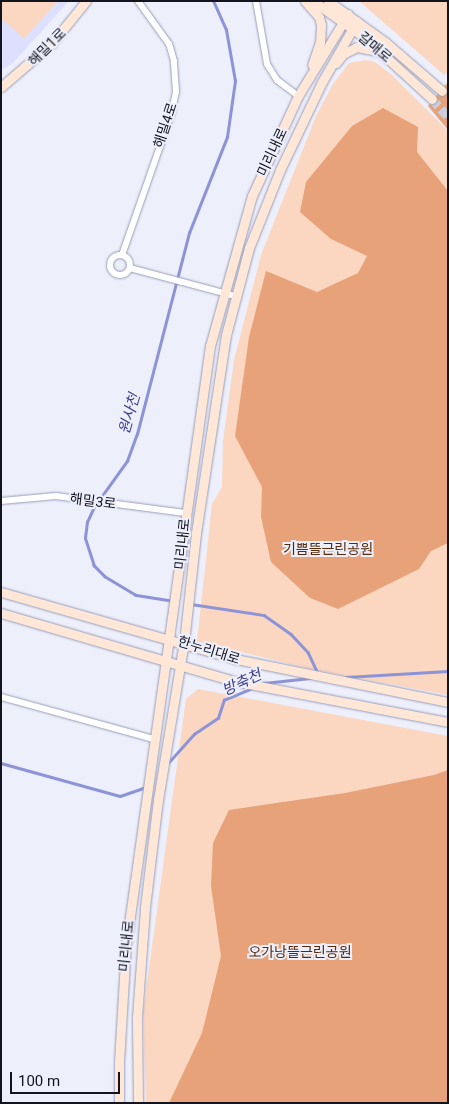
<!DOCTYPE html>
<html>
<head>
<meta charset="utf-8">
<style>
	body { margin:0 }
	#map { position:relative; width:449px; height:1104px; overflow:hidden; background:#edeffb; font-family:Roboto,"Noto Sans KR",sans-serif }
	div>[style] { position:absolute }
	.built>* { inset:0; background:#dce0fe }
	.green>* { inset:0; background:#fbd7c2 }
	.forest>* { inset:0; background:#e7a279 }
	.stream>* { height:2.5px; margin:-1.25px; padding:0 1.25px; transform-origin:1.25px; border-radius:1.25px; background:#8d93d7 }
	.secondary-tunnel>* { height:9px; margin-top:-4.5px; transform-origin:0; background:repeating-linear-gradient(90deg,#ccceda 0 9px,transparent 0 13.5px) }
	.roads { filter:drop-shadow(0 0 1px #999db8) drop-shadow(0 0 1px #999db8) }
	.street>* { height:6px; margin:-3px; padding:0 3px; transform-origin:3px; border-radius:3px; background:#fff }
	.street>.ring { margin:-3px; padding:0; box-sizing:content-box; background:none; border:6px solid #fff; border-radius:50% }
	.secondary>* { height:9px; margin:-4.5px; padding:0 4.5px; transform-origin:4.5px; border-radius:4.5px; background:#ffe7d8 }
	span { translate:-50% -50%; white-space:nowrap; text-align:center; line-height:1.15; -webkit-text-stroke:4px #edeffb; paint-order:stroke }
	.street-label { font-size:14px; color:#13141e }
	.park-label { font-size:14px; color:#562a0a }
	.water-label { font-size:15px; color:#3f3f90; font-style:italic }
	.frame { position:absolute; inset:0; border:2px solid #13141e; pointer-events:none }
	.scale { position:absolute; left:10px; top:1072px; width:110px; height:22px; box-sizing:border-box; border:2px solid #13141e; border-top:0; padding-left:6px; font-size:15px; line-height:18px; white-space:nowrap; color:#13141e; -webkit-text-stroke:4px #edeffb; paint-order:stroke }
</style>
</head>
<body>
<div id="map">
	<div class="built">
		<div style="clip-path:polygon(1px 1px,69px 1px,12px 64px,1px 70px)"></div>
	</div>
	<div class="green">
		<div style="clip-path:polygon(1px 1px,58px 1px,24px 39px,1px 18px)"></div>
		<div style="clip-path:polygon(359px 1px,448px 1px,448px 72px,444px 75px)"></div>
		<div style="clip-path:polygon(366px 60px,375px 62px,392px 75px,448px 131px,448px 695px,311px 669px,197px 641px,212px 504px,222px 487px,223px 441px,234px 360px,261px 255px,316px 116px,333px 84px,349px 63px)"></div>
		<div style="clip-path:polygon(198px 689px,448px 736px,448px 1103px,146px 1103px,143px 1012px,186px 699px)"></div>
	</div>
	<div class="forest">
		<div style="clip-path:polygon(448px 82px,448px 130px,428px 106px)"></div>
		<div style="clip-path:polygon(383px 108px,418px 127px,417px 152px,448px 191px,448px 543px,431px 551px,419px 569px,338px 609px,310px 598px,271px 562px,261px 517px,262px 487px,235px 436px,249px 337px,266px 271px,317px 292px,358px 273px,367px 256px,331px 239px,300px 212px,306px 182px,352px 126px)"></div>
		<div style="clip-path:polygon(448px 770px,448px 1103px,169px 1103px,202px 1033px,221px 956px,211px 886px,213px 843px,229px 810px,345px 793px,434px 775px)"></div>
	</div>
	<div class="stream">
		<div style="left:171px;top:601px;width:36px;rotate:-171deg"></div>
		<div style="left:135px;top:595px;width:35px;rotate:-149deg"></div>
		<div style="left:105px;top:577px;width:16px;rotate:-135deg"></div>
		<div style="left:94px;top:566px;width:29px;rotate:-108deg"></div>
		<div style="left:85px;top:538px;width:16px;rotate:-83deg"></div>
		<div style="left:87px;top:522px;width:17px;rotate:-65deg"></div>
		<div style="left:94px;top:507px;width:57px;rotate:-54.3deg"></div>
		<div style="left:127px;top:461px;width:29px;rotate:-70deg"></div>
		<div style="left:137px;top:434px;width:208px;rotate:-75.5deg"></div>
		<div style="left:189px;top:233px;width:103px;rotate:-68.4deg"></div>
		<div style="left:227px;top:137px;width:57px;rotate:-81.9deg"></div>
		<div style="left:235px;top:81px;width:52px;rotate:-100deg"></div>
		<div style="left:226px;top:30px;width:32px;rotate:-114deg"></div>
		<div style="left:191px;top:604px;width:74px;rotate:8.6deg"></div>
		<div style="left:264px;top:615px;width:33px;rotate:35deg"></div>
		<div style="left:291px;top:634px;width:25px;rotate:47deg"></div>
		<div style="left:308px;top:652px;width:23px;rotate:65deg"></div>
		<div style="left:346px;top:677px;width:102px;rotate:-3.4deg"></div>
		<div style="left:264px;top:683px;width:46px;rotate:-6.2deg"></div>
		<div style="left:1px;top:763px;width:123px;rotate:15.5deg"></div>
		<div style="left:120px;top:796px;width:28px;rotate:-19deg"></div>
		<div style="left:168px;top:763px;width:39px;rotate:-48deg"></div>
		<div style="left:194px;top:734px;width:29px;rotate:-34deg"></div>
		<div style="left:218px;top:718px;width:19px;rotate:-72deg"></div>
		<div style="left:224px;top:700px;width:30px;rotate:-23deg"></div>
	</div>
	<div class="secondary-tunnel">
		<div style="left:432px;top:99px;width:23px;rotate:47deg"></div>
	</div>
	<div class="roads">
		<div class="street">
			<div style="left:256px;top:1px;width:64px;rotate:80.1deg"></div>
			<div style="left:267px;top:64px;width:19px;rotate:58deg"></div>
			<div style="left:277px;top:80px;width:26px;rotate:37deg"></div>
			<div class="ring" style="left:110px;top:255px;width:14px;height:14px"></div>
			<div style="left:122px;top:255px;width:148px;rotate:-70.7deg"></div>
			<div style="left:171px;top:115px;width:24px;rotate:-78deg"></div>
			<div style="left:176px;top:92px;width:31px;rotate:-94deg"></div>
			<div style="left:174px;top:61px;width:18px;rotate:-106deg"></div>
			<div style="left:169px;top:44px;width:53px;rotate:-125.8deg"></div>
			<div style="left:130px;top:268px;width:109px;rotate:14.9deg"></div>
			<div style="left:1px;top:501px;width:55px;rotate:-5.2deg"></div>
			<div style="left:56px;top:496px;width:130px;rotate:7.5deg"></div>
			<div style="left:1px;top:697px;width:158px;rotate:15.4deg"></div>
		</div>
		<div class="secondary">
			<div style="left:305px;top:1px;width:21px;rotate:49deg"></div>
			<div style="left:319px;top:17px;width:8px;rotate:76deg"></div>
			<div style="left:321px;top:25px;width:17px;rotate:93deg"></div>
			<div style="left:320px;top:42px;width:24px;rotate:109deg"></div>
			<div style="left:313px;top:1px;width:62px;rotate:35.2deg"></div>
			<div style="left:364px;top:37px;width:92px;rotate:42.4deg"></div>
			<div style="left:328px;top:1px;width:70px;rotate:35.7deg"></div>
			<div style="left:385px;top:42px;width:75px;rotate:40.7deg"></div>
			<div style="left:336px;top:63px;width:11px;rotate:-52deg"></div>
			<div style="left:343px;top:54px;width:16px;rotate:-27deg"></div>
			<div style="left:357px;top:47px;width:20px;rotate:11deg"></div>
			<div style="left:1px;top:87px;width:67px;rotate:-40.8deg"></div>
			<div style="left:52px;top:43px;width:54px;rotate:-51deg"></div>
			<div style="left:1px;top:592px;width:244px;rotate:15.9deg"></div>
			<div style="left:236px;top:659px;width:216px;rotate:11.5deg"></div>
			<div style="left:1px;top:613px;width:242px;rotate:16.3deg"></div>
			<div style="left:233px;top:681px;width:219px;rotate:10.8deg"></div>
			<div style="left:119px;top:1103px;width:41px;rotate:-90deg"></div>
			<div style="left:119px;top:1062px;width:117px;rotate:-86.6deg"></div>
			<div style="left:126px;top:945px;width:605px;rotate:-82.02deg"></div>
			<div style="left:210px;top:346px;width:156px;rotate:-74.4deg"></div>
			<div style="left:252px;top:196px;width:110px;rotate:-65.3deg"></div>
			<div style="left:298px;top:96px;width:96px;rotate:-58.6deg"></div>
			<div style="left:138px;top:1103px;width:86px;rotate:-90.7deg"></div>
			<div style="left:137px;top:1017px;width:110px;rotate:-85.8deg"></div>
			<div style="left:145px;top:907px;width:108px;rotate:-83.1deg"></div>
			<div style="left:158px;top:800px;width:160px;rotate:-80.7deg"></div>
			<div style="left:184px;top:642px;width:110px;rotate:-83.7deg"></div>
			<div style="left:196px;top:533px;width:200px;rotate:-81.4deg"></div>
			<div style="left:226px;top:335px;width:90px;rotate:-75.2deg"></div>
			<div style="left:249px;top:248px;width:84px;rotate:-68.3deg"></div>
			<div style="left:280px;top:170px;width:98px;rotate:-64.5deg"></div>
			<div style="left:322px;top:82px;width:70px;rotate:-60.2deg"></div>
		</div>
	</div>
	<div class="street-label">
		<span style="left:47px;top:47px;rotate:-45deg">해밀1로</span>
		<span style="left:375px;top:47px;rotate:40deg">갈매로</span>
		<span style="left:165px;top:125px;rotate:-72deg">해밀4로</span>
		<span style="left:272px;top:152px;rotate:-65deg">미리내로</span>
		<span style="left:93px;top:501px;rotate:7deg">해밀3로</span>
		<span style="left:182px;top:544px;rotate:-84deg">미리내로</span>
		<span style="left:209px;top:650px;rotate:17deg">한누리대로</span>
		<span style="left:126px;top:946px;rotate:-84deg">미리내로</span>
	</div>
	<div class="park-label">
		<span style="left:328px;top:549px">기쁨뜰근린공원</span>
		<span style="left:300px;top:952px">오가낭뜰근린공원</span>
	</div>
	<div class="water-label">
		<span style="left:130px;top:414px;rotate:-74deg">원사천</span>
		<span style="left:242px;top:683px;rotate:-25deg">방축천</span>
	</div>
	<div class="frame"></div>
	<div class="scale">100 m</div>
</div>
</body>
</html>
